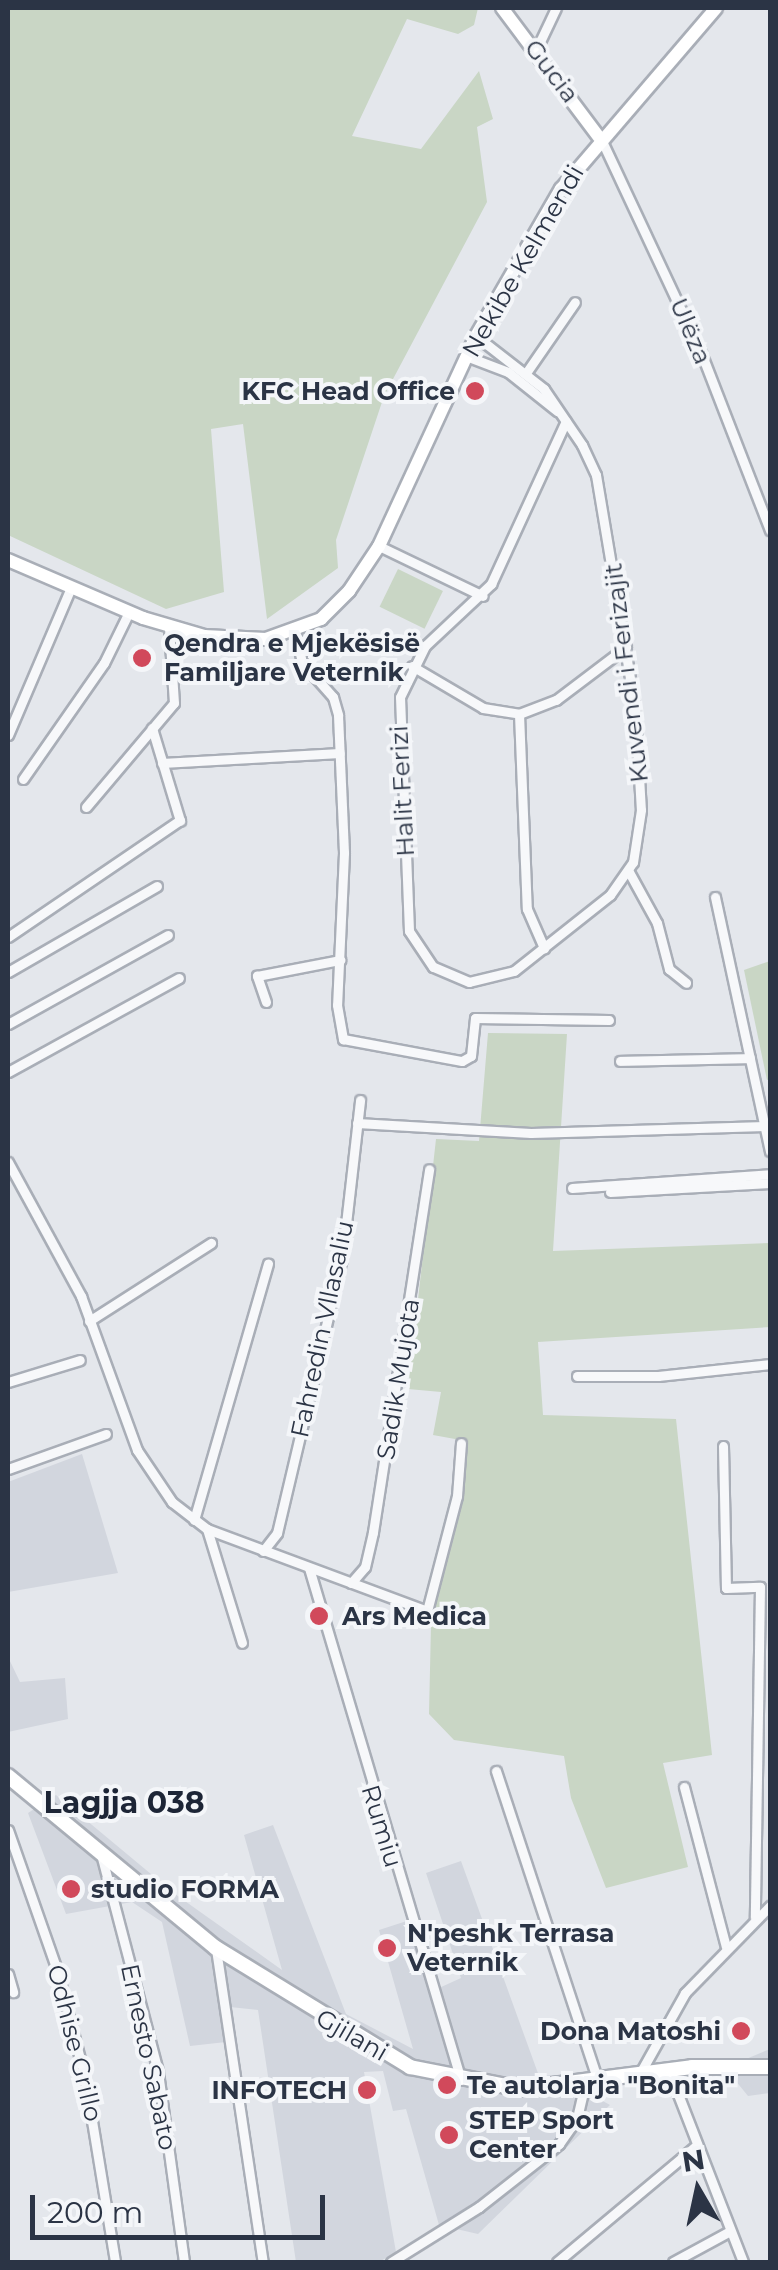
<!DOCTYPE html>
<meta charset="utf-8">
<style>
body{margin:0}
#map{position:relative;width:778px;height:2270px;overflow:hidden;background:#e4e7ec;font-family:Montserrat,sans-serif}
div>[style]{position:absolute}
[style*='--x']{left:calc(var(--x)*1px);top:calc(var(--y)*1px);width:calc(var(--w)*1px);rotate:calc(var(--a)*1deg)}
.built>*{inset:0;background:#d2d6de}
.green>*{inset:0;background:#c9d6c5;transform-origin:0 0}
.roads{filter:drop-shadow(2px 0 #a9aeb7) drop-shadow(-2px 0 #a9aeb7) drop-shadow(0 2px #a9aeb7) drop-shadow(0 -2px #a9aeb7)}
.street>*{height:9px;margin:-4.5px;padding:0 4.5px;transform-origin:4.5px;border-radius:4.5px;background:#f7f8fa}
.secondary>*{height:12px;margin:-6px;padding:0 6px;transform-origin:6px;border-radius:6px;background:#fff}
.primary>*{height:14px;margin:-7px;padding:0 7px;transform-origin:7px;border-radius:7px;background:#fff}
.dots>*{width:28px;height:28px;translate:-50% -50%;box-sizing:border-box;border:5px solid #f4f6f9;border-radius:50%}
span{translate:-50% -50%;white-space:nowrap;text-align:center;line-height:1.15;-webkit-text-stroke:8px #f4f6f9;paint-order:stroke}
.street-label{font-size:25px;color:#2b3445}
.poi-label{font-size:25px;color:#2b3445;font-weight:700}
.right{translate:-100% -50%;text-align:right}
.left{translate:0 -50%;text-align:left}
.quarter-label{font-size:30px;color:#1d2536;font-weight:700}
.frame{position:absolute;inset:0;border:10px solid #2b3445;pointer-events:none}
.north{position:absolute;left:648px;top:2140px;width:100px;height:100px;-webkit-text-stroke:8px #f4f6f9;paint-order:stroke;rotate:351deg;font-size:28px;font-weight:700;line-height:40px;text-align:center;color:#2b3445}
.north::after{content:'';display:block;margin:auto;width:35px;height:45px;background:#2b3445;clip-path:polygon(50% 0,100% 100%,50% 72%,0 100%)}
.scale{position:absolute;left:30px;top:2195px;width:295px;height:45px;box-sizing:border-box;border:5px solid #2b3445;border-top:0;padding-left:12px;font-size:30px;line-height:35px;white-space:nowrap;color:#2b3445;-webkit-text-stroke:8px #f4f6f9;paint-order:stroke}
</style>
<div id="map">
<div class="built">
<div style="clip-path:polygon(82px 1454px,118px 1573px,8px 1592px,8px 1482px)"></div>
<div style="clip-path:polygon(8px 1657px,20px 1682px,65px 1678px,68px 1719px,8px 1732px)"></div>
<div style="clip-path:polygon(56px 1795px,175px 1894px,282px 1970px,244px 1835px,273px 1825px,346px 2014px,413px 2049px,379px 1930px,416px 1918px,439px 1988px,461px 1978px,426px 1873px,461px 1861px,539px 2076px,556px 2075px,610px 2105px,478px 2234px,439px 2225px,406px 2109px,393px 2111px,383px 2071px,364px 2072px,396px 2252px,379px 2262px,296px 2262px,258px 2010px,230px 2007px,235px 2041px,190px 2046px,162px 1922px,132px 1902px,66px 1914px,28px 1813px)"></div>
<div style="clip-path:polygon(770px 2049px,770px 2093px,748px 2096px,735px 2080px,739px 2062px)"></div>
</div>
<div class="green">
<div style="clip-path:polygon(8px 8px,478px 8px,474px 25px,458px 34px,407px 19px,352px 136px,421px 149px,479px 71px,493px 119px,477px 127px,487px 202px,384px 396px,336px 540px,338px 568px,267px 619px,243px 424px,211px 429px,224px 592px,166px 609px,8px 535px)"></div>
<div style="left:398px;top:569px;width:50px;height:42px;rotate:26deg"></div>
<div style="clip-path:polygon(770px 961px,770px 1079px,767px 1080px,744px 970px)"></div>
<div style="clip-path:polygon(488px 1033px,567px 1034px,553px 1251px,770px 1243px,770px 1327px,538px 1342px,543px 1415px,676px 1419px,712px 1755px,663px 1763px,688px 1867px,606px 1888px,571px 1798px,564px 1756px,454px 1740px,429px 1714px,431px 1625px,466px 1441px,433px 1435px,441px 1392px,408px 1389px,436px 1139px,479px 1141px)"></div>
</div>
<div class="roads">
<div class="street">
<div style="--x:537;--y:48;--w:44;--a:-64.6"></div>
<div style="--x:601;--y:139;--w:238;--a:64.9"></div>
<div style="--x:702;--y:355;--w:188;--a:68.8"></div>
<div style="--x:476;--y:336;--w:86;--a:37.9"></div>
<div style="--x:544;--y:389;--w:68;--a:55.8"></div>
<div style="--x:582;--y:445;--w:33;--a:65"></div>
<div style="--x:596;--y:475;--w:235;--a:80.5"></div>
<div style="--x:635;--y:707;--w:103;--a:86.7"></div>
<div style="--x:641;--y:810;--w:53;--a:98.7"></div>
<div style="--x:633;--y:862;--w:40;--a:124.9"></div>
<div style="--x:610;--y:895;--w:122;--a:141.6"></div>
<div style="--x:514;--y:971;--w:46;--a:166.3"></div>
<div style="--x:469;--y:982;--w:39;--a:-157"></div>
<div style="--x:433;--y:967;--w:43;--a:-123.7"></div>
<div style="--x:409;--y:931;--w:234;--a:-92.2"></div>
<div style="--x:400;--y:697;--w:57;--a:-63.9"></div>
<div style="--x:425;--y:646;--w:91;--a:-43.2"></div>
<div style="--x:491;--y:584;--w:179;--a:-65.3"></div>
<div style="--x:466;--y:356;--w:45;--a:20.9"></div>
<div style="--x:508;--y:372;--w:63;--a:38.5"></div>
<div style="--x:526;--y:373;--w:86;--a:-55.4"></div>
<div style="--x:379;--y:546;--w:115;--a:25.7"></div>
<div style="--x:295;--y:632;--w:31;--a:77"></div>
<div style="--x:302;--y:662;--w:47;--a:48.5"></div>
<div style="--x:333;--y:697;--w:19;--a:74"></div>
<div style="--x:338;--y:715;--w:138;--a:87.5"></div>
<div style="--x:344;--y:853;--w:152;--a:92.6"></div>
<div style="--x:337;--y:1005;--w:35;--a:80"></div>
<div style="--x:343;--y:1039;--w:121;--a:10.5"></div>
<div style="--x:462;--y:1061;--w:10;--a:-29"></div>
<div style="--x:471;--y:1056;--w:38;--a:-84"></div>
<div style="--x:475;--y:1018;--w:134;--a:0.9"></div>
<div style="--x:412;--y:666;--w:82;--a:30.6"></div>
<div style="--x:483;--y:708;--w:36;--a:9"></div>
<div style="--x:519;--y:714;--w:40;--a:-21"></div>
<div style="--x:556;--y:700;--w:88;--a:-37.1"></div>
<div style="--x:519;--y:714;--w:195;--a:87.7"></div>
<div style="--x:527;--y:909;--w:43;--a:66.4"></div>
<div style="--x:152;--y:728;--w:97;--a:73.2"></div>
<div style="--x:8;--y:735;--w:161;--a:-66.9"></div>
<div style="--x:162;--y:763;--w:178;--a:-3.2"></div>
<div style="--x:23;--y:779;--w:141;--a:-55.1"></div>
<div style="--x:104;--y:663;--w:57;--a:-63.9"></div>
<div style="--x:86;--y:807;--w:136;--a:-49.8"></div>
<div style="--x:174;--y:703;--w:76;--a:-93.8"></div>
<div style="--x:629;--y:872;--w:58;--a:61.2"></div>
<div style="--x:657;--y:923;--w:48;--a:75.4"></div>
<div style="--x:669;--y:969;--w:22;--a:39"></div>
<div style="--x:715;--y:897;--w:260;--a:77.8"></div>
<div style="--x:8;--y:937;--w:208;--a:-34.2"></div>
<div style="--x:8;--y:972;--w:172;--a:-30"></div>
<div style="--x:266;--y:1002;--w:28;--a:-109"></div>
<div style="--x:257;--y:976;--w:85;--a:-10.9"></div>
<div style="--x:8;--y:1024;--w:183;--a:-29.1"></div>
<div style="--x:620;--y:1061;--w:130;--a:-1.3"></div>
<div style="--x:8;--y:1072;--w:195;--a:-28.8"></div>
<div style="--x:357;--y:1123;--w:174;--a:3.3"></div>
<div style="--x:531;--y:1133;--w:234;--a:-1.7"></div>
<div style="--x:8;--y:1162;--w:153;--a:61.4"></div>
<div style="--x:81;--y:1296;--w:164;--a:70"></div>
<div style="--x:137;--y:1450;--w:63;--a:56.1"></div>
<div style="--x:172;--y:1502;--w:44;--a:37.6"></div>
<div style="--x:207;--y:1529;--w:235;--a:20.4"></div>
<div style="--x:427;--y:1611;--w:119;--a:-75.4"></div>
<div style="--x:457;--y:1496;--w:53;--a:-85.7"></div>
<div style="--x:572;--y:1188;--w:198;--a:-4"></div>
<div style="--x:610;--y:1192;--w:160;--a:-3.2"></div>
<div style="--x:89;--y:1321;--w:145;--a:-32.6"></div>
<div style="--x:577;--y:1376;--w:81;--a:0"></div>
<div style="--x:658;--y:1376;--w:113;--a:-6.1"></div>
<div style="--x:8;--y:1382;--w:75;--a:-17"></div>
<div style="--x:723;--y:1446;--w:142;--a:88.8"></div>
<div style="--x:726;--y:1588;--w:34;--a:-2"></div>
<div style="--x:760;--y:1587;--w:330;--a:90.9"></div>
<div style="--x:8;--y:1469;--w:104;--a:-19.7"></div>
<div style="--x:194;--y:1520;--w:267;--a:-73.9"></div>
<div style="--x:207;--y:1529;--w:119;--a:72.9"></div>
<div style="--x:263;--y:1551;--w:23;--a:-52"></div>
<div style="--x:277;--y:1533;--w:282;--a:-76.7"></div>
<div style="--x:342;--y:1259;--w:160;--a:-83.5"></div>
<div style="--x:309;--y:1568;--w:534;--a:73.47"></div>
<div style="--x:351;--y:1583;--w:21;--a:-49"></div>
<div style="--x:365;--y:1567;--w:36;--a:-77"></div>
<div style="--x:373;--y:1532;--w:367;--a:-81.2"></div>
<div style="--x:496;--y:1771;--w:327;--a:71.8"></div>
<div style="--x:684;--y:1787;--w:165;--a:75.3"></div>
<div style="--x:8;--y:1830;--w:148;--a:70.7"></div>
<div style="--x:57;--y:1970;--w:112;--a:75.5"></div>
<div style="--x:85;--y:2078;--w:186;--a:80.7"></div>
<div style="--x:101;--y:1854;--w:225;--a:75.3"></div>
<div style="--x:158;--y:2072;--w:192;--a:82.2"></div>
<div style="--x:216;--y:1949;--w:317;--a:81.5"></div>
<div style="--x:8;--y:1974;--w:19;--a:74"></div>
<div style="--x:669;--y:2071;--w:205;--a:68.8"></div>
<div style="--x:639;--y:2075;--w:94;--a:-60.7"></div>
<div style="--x:685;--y:1993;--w:122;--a:-45.7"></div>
<div style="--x:391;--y:2262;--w:104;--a:-32"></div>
<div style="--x:479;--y:2207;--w:102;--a:-38.2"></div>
<div style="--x:559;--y:2144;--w:32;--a:-55"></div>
<div style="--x:577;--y:2118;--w:35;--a:-77"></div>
<div style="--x:557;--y:2262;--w:182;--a:-39.9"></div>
<div style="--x:673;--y:2262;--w:65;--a:-28.5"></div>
</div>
<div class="secondary">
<div style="--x:502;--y:8;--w:161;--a:53.1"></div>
<div style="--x:8;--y:560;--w:147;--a:23.2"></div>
<div style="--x:143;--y:618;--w:64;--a:16.4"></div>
<div style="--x:204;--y:636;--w:62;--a:2.8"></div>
<div style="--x:266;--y:639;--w:59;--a:-20"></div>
<div style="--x:321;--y:619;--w:40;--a:-45"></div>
<div style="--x:349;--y:591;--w:54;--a:-56.3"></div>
<div style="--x:379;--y:546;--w:231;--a:-65.2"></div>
<div style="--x:476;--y:336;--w:170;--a:-60"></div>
<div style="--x:561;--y:189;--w:238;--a:-49.4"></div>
</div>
<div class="primary">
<div style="--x:8;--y:1776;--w:270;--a:39.6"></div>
<div style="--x:216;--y:1948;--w:228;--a:31.5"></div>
<div style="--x:410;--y:2067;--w:113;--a:11.2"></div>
<div style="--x:521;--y:2089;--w:172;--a:-7.3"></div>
<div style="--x:692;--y:2067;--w:78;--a:0"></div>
</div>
</div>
<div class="dots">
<div style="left:475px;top:391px;background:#d1495b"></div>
<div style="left:142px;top:658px;background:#d1495b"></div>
<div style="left:319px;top:1616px;background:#d1495b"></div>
<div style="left:71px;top:1889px;background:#d1495b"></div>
<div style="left:387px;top:1948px;background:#d1495b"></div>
<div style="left:741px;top:2031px;background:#d1495b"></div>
<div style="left:447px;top:2085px;background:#d1495b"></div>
<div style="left:367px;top:2090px;background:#d1495b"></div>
<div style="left:449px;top:2135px;background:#d1495b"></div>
</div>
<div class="street-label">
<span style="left:552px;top:71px;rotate:53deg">Gucia</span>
<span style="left:523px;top:261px;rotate:-60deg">Nekibe Kelmendi</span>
<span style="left:691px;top:331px;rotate:67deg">Ulëza</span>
<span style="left:626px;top:673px;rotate:-97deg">Kuvendi i Ferizajit</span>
<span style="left:402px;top:791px;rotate:-93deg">Halit Ferizi</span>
<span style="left:322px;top:1329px;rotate:-78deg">Fahredin Vllasaliu</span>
<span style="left:398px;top:1379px;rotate:-81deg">Sadik Mujota</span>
<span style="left:382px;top:1826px;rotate:73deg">Rumiu</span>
<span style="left:352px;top:2035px;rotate:30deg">Gjilani</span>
<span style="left:75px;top:2043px;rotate:76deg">Odhise Grillo</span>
<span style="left:149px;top:2057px;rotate:78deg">Ernesto Sabato</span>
</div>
<div class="poi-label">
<span class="right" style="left:455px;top:391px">KFC Head Office</span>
<span class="left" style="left:164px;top:658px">Qendra e Mjekësisë<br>Familjare Veternik</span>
<span class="left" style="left:342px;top:1616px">Ars Medica</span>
<span class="left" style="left:91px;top:1889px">studio FORMA</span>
<span class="left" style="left:407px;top:1948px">N'peshk Terrasa<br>Veternik</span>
<span class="right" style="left:721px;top:2031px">Dona Matoshi</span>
<span class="left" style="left:467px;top:2085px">Te autolarja "Bonita"</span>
<span class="right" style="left:347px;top:2090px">INFOTECH</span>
<span class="left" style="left:469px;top:2135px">STEP Sport<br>Center</span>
</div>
<div class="quarter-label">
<span style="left:124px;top:1803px">Lagjja 038</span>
</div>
<div class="frame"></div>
<div class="north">N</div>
<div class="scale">200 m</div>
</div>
